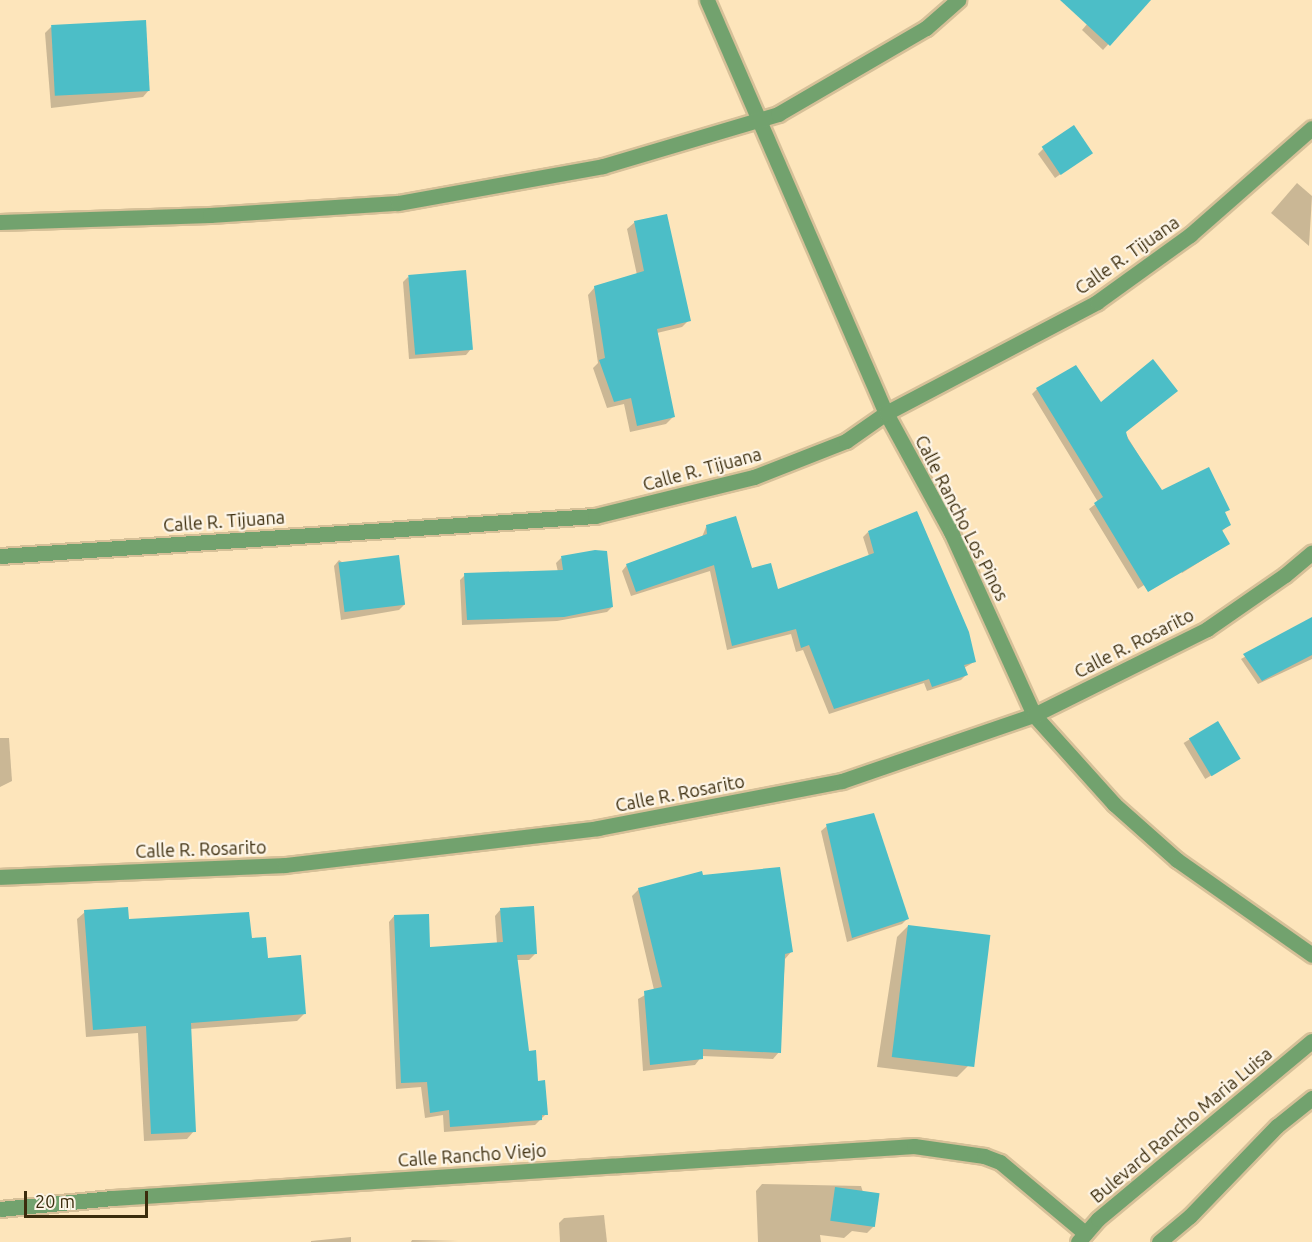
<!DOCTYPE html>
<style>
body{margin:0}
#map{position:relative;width:1312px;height:1242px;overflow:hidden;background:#fde5bb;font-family:Ubuntu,sans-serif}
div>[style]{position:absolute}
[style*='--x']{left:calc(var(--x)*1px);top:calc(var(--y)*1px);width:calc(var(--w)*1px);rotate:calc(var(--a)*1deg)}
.shadow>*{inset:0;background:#0003;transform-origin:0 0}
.building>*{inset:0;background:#4cbec7;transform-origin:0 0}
.roads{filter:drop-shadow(2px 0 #d6c098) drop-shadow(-2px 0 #d6c098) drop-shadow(0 2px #d6c098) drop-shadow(0 -2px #d6c098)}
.minor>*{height:15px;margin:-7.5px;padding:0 7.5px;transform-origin:7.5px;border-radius:7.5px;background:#72a26e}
span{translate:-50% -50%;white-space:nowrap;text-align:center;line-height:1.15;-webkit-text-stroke:4.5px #fdf5e7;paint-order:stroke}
.street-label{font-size:18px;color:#3b2c0c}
.scale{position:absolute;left:24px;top:1191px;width:124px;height:27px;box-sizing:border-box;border:3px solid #3b2c0c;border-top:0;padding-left:8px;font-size:18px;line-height:21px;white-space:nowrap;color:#3b2c0c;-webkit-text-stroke:4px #fdf5e7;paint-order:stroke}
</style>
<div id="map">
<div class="shadow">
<div style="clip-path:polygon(1108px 0,1121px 0,1136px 14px,1103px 50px,1082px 30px)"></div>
<div style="clip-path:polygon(51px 27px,149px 90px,143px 97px,51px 108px,45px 33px)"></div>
<div style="clip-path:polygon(1043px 149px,1088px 155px,1055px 178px,1038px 154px)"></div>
<div style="clip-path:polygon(1297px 183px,1312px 196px,1309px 246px,1271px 213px)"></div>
<div style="clip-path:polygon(635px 222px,689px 320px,682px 327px,657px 333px,674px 416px,666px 424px,630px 432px,624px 404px,607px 408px,593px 368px,598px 363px,588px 295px,595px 287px,637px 275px,627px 229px)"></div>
<div style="clip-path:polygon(408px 277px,471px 349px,466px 355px,409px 359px,403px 282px)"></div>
<div style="clip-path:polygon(1037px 389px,1100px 404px,1125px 433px,1161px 492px,1224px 513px,1230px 524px,1221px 532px,1228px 544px,1182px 573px,1176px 564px,1138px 589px,1089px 509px,1098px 502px,1032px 394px)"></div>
<div style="clip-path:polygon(706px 527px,777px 591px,869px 556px,863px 537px,868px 532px,974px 662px,964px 668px,966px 675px,961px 680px,927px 691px,924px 683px,829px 714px,803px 650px,796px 652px,791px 634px,727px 650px,710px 571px,631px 596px,622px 571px,627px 565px,702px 537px)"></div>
<div style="clip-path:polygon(561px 558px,612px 607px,607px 612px,557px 621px,462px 625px,460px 580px,465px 575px,558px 572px,556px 563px)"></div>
<div style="clip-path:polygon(339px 560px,404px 605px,399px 610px,341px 620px,334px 566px)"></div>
<div style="clip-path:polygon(1312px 619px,1312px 659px,1258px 684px,1241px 659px)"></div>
<div style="left:1217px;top:723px;width:42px;height:39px;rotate:59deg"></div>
<div style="clip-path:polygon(0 738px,9px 738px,12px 781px,0 787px)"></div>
<div style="clip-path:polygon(827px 826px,907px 919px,902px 924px,847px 942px,821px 831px)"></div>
<div style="clip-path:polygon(639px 889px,791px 952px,785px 959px,779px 1052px,773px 1059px,702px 1056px,695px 1065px,643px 1071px,638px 999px,654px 990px,632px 896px)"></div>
<div style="clip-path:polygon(500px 910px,535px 954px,529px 960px,516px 960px,528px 1052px,546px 1114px,535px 1125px,444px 1132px,443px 1115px,425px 1118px,421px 1087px,396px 1089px,389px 922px,394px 916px,428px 949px,497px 944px,495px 916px)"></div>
<div style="clip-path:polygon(85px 912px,251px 940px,305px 1013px,297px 1021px,190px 1029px,194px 1131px,187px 1139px,144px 1141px,138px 1033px,86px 1037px,77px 919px)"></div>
<div style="clip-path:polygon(908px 926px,968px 1066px,957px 1077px,877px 1067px,897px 937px)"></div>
<div style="clip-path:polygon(762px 1184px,861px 1186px,874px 1226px,867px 1233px,852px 1231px,844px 1238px,820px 1235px,821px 1242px,758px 1242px,756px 1191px)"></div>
<div style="clip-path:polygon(604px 1215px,607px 1242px,560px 1242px,559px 1223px,564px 1218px)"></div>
<div style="clip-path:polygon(351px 1237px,351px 1242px,311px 1242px,311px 1241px)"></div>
<div style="clip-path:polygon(412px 1240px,459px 1241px,411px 1242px)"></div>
</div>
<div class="building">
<div style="clip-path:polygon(1060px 0,1151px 0,1110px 46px)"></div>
<div style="left:146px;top:20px;width:71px;height:95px;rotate:87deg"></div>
<div style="left:1074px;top:125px;width:34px;height:39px;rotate:56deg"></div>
<div style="clip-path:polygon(667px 214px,691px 321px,657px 329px,675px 417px,637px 426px,631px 398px,614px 402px,599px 360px,605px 358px,594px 286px,644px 271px,634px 221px)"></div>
<div style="left:466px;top:270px;width:80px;height:58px;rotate:85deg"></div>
<div style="clip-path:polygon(1153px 359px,1178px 391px,1126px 432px,1128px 439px,1162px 490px,1209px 467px,1230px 510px,1225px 512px,1231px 525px,1222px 530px,1230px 544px,1148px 592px,1094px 503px,1103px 497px,1036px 388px,1076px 365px,1101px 402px)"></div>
<div style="clip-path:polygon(917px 511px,969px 632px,976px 662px,964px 665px,968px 675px,932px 687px,929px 679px,834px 709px,809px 645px,801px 648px,796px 629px,732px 646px,714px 565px,636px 592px,626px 564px,707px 534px,706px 525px,736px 516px,752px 568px,771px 563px,778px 589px,874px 553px,868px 531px)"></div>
<div style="clip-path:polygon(595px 550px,607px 551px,613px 607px,564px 617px,467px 620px,464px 573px,563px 570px,561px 556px)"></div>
<div style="left:399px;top:555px;width:50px;height:61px;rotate:83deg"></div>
<div style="clip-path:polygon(1312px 617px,1312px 655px,1262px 681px,1243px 654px)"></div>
<div style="left:1218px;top:721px;width:44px;height:34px;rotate:59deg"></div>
<div style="clip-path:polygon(874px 813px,909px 919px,852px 938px,826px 824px)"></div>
<div style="clip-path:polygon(780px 867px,793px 952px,785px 954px,781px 1053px,703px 1049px,703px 1059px,650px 1065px,644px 991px,662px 987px,638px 888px,702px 871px,703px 875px)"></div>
<div style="clip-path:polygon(534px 906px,537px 954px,517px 955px,529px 1051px,536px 1050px,538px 1081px,545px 1080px,548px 1115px,542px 1115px,542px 1120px,450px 1127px,449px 1110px,430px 1113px,427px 1082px,401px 1083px,394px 915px,429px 914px,430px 947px,503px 942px,500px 908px)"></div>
<div style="clip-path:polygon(128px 907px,129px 919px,249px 912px,252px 938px,266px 937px,268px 958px,301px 955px,306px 1014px,191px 1023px,196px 1132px,151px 1134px,146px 1026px,93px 1030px,84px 910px)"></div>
<div style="left:908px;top:925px;width:83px;height:133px;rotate:7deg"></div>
<div style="left:835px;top:1187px;width:45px;height:34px;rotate:8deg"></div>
</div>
<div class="roads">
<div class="minor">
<div style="--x:707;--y:0;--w:450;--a:66.6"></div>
<div style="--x:886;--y:413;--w:136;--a:61.4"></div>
<div style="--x:951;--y:532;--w:201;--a:65.6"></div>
<div style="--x:1034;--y:715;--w:120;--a:48"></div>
<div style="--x:1114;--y:804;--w:84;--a:41.6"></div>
<div style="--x:1177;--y:860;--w:165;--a:35.1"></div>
<div style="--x:0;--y:222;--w:210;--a:-1.9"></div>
<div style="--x:210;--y:215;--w:188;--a:-3.7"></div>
<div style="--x:398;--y:203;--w:208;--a:-10.2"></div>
<div style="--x:603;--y:166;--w:183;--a:-16.5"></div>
<div style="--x:778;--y:114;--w:171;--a:-30.2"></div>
<div style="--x:926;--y:28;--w:43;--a:-41.2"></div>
<div style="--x:0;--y:556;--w:596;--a:-3.85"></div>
<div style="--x:595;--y:516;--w:164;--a:-13.8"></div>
<div style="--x:754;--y:477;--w:99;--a:-21.4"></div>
<div style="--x:846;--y:441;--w:49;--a:-35"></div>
<div style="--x:886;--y:413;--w:238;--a:-27.7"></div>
<div style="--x:1097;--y:302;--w:115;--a:-35.8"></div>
<div style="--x:1190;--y:235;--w:162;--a:-41.3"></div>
<div style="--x:0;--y:877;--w:285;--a:-2.4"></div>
<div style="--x:285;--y:865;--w:315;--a:-6.7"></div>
<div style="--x:598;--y:828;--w:248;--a:-10.9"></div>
<div style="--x:842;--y:781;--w:203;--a:-19"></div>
<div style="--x:1034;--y:715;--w:193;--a:-26.4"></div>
<div style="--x:1207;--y:629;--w:95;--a:-34.7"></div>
<div style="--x:1285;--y:575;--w:35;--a:-40"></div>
<div style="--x:0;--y:1209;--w:114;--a:-5.6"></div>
<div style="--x:113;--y:1198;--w:803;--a:-3.71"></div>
<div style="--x:914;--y:1146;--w:71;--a:8.1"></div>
<div style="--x:984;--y:1156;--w:17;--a:21"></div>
<div style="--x:1000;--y:1162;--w:111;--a:39.9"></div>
<div style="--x:1078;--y:1242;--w:30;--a:-49"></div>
<div style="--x:1098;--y:1219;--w:278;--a:-39.8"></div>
<div style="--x:1159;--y:1242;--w:40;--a:-40"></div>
<div style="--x:1190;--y:1216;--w:125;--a:-46"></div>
<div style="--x:1277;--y:1126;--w:45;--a:-38.7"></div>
</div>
</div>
<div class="street-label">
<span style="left:1127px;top:255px;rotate:-35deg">Calle R. Tijuana</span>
<span style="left:702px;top:469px;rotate:-15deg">Calle R. Tijuana</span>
<span style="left:962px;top:518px;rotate:63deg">Calle Rancho Los Pinos</span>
<span style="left:224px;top:521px;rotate:-4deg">Calle R. Tijuana</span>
<span style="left:1134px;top:643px;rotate:-27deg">Calle R. Rosarito</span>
<span style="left:680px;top:793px;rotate:-11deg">Calle R. Rosarito</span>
<span style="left:201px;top:849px;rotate:-2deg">Calle R. Rosarito</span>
<span style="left:1181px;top:1125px;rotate:-40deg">Bulevard Rancho Maria Luisa</span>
<span style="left:472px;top:1155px;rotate:-4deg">Calle Rancho Viejo</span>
</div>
<div class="scale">20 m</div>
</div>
